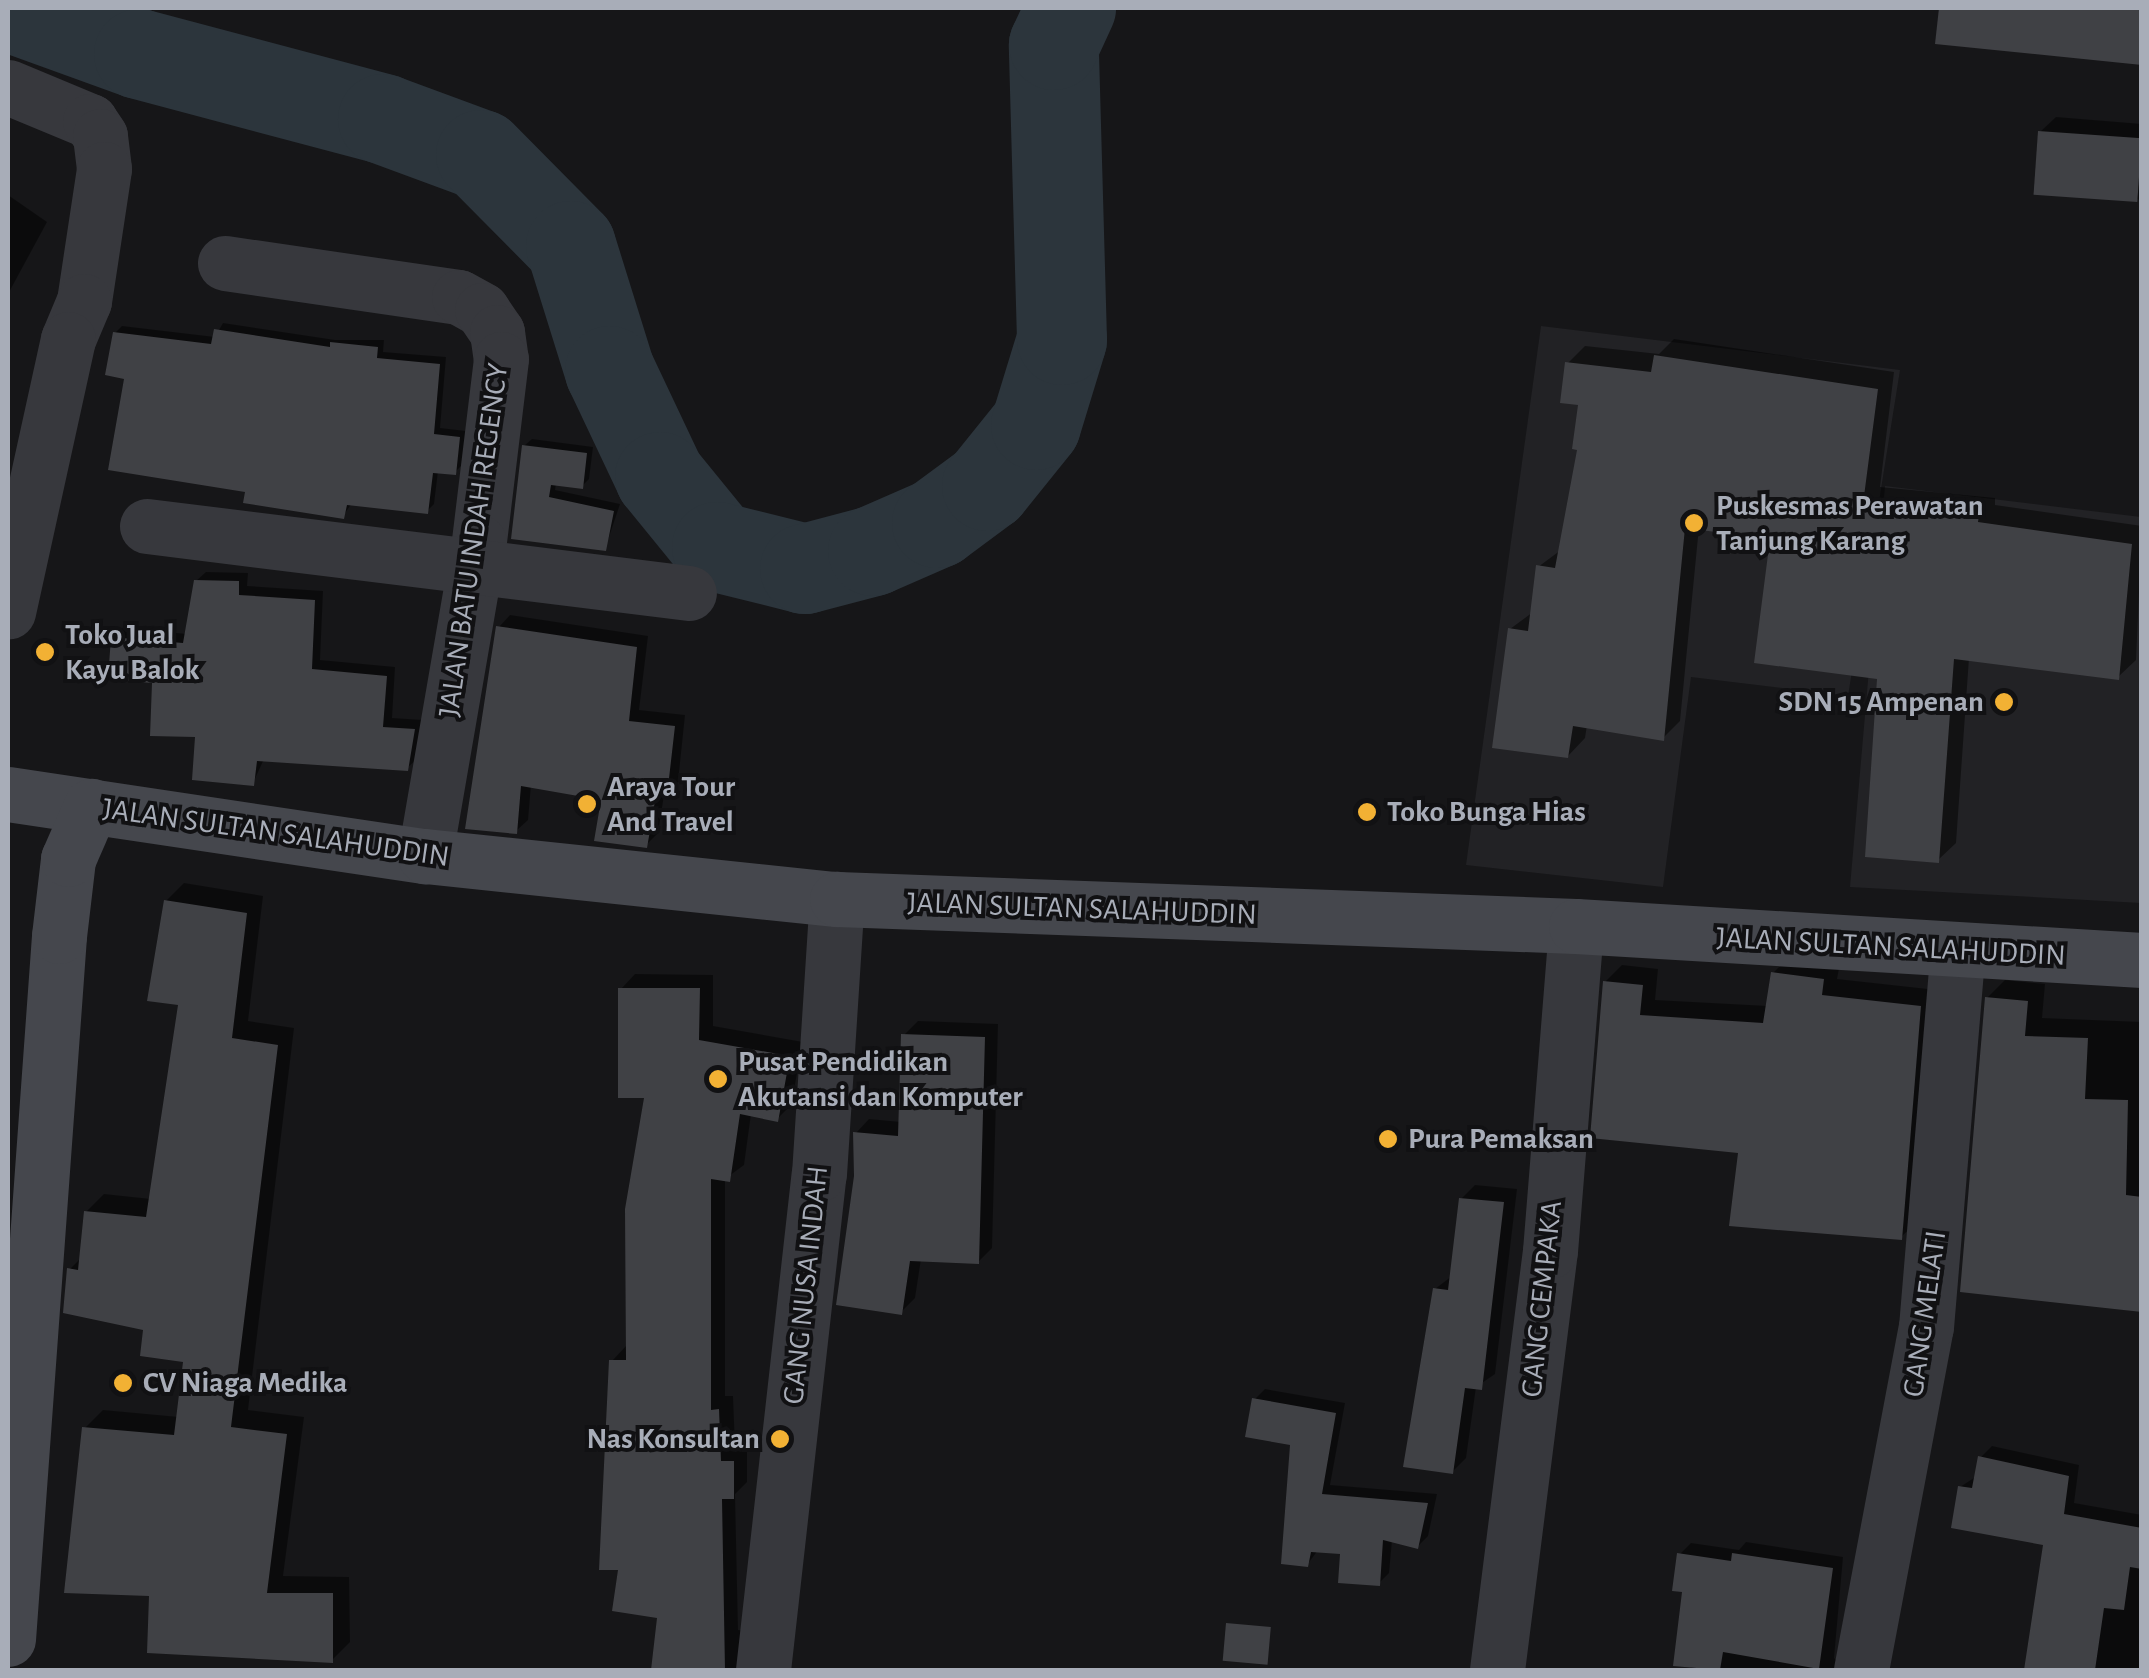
<!DOCTYPE html>
<style>
body{margin:0}
#map{position:relative;width:2149px;height:1678px;overflow:hidden;background:#161618;font-family:"Alegreya Sans",sans-serif}
div>[style]{position:absolute}
[style*='--x']{left:calc(var(--x)*1px);top:calc(var(--y)*1px);width:calc(var(--w)*1px);rotate:calc(var(--a)*1deg)}
.built>*{inset:0;background:#222225}
.shadow>*{inset:0;background:#0007}
.river>*{height:90px;margin:-45px;padding:0 45px;transform-origin:45px;border-radius:45px;background:#2c353c}
.building>*{inset:0;background:#404145;transform-origin:0 0}
.street>*{height:55px;margin:-27.5px;padding:0 27.5px;transform-origin:27.5px;border-radius:27.5px;background:#37383d}
.secondary>*{height:55px;margin:-27.5px;padding:0 27.5px;transform-origin:27.5px;border-radius:27.5px;background:#45474d}
.dots>*{width:28px;height:28px;translate:-50% -50%;box-sizing:border-box;border:5px solid #111113;border-radius:50%}
span{translate:-50% -50%;white-space:nowrap;text-align:center;line-height:1.15;-webkit-text-stroke:8px #111113;paint-order:stroke}
.poi-label{font-size:30px;color:#a8adb8;font-weight:700}
.left{translate:0 -50%;text-align:left}
.right{translate:-100% -50%;text-align:right}
.street-label{font-size:30px;color:#a8adb8}
.frame{position:absolute;inset:0;border:10px solid #a8adb8;pointer-events:none}
</style>
<div id="map">
<div class="built">
<div style="clip-path:polygon(1541px 326px,1900px 370px,1848px 696px,1691px 677px,1663px 887px,1466px 865px)"></div>
<div style="clip-path:polygon(1885px 486px,2141px 517px,2141px 903px,1850px 887px)"></div>
</div>
<div class="shadow">
<div style="clip-path:polygon(1942px 8px,2142px 8px,2142px 62px,1938px 42px)"></div>
<div style="clip-path:polygon(2056px 117px,2142px 124px,2142px 202px,2040px 132px)"></div>
<div style="clip-path:polygon(8px 195px,47px 222px,8px 294px)"></div>
<div style="clip-path:polygon(223px 323px,335px 340px,384px 340px,383px 352px,446px 357px,440px 428px,466px 431px,462px 465px,455px 472px,438px 471px,434px 504px,427px 511px,352px 503px,343px 516px,127px 377px,115px 333px,122px 326px,215px 337px)"></div>
<div style="clip-path:polygon(1674px 339px,1894px 372px,1880px 487px,1995px 498px,1995px 505px,2142px 526px,2136px 660px,2118px 677px,1969px 658px,1956px 843px,1938px 860px,1880px 676px,1773px 537px,1699px 527px,1680px 721px,1663px 738px,1587px 725px,1585px 738px,1568px 756px,1510px 629px,1533px 612px,1538px 567px,1561px 550px,1580px 448px,1581px 403px,1568px 363px,1585px 346px,1659px 354px)"></div>
<div style="clip-path:polygon(532px 439px,593px 447px,589px 479px,582px 486px,556px 483px,555px 490px,620px 504px,605px 549px,514px 537px,524px 446px)"></div>
<div style="clip-path:polygon(206px 572px,248px 573px,247px 586px,323px 591px,320px 660px,395px 667px,392px 718px,423px 720px,417px 759px,407px 768px,264px 759px,253px 783px,198px 735px,114px 638px,123px 628px,187px 634px,196px 581px)"></div>
<div style="clip-path:polygon(510px 615px,648px 636px,639px 710px,685px 715px,678px 782px,664px 795px,658px 833px,646px 845px,604px 798px,531px 785px,528px 820px,516px 831px,499px 627px)"></div>
<div style="clip-path:polygon(184px 883px,263px 896px,248px 1021px,294px 1028px,248px 1410px,304px 1417px,283px 1576px,349px 1577px,350px 1642px,332px 1660px,152px 1594px,85px 1428px,103px 1410px,179px 1417px,186px 1360px,70px 1269px,82px 1257px,86px 1212px,104px 1194px,151px 1199px,181px 1003px,166px 901px)"></div>
<div style="clip-path:polygon(1790px 956px,1840px 963px,1837px 979px,1937px 990px,1918px 1221px,1901px 1237px,1741px 1151px,1605px 982px,1622px 965px,1658px 969px,1655px 1000px,1768px 1006px,1773px 973px)"></div>
<div style="clip-path:polygon(635px 974px,713px 975px,713px 1026px,803px 1042px,791px 1105px,777px 1119px,751px 1114px,744px 1165px,725px 1179px,725px 1396px,733px 1396px,735px 1447px,747px 1447px,747px 1482px,735px 1494px,738px 1630px,748px 1631px,746px 1670px,654px 1670px,660px 1616px,621px 1568px,612px 1361px,626px 1346px,647px 1096px,621px 989px)"></div>
<div style="clip-path:polygon(2005px 980px,2045px 984px,2042px 1018px,2142px 1022px,2141px 1289px,1987px 998px)"></div>
<div style="clip-path:polygon(918px 1021px,998px 1024px,992px 1248px,978px 1262px,921px 1259px,915px 1298px,901px 1312px,857px 1176px,856px 1133px,869px 1119px,901px 1122px,904px 1035px)"></div>
<div style="clip-path:polygon(1475px 1185px,1517px 1189px,1495px 1374px,1476px 1387px,1466px 1458px,1452px 1472px,1435px 1289px,1452px 1276px,1461px 1199px)"></div>
<div style="clip-path:polygon(1265px 1389px,1345px 1403px,1330px 1485px,1437px 1494px,1428px 1536px,1418px 1546px,1392px 1540px,1389px 1573px,1379px 1583px,1343px 1552px,1318px 1550px,1307px 1565px,1292px 1443px,1255px 1399px)"></div>
<div style="clip-path:polygon(1992px 1446px,2079px 1465px,2074px 1503px,2142px 1515px,2142px 1670px,2027px 1670px,2046px 1543px,1960px 1487px,1977px 1476px,1980px 1458px)"></div>
<div style="clip-path:polygon(1746px 1542px,1843px 1557px,1834px 1658px,1847px 1670px,1691px 1670px,1680px 1554px,1691px 1543px,1739px 1550px)"></div>
</div>
<div class="river">
<div style="--x:12;--y:8;--w:135;--a:19.9"></div>
<div style="--x:139;--y:54;--w:253;--a:14.9"></div>
<div style="--x:383;--y:119;--w:104;--a:20.2"></div>
<div style="--x:481;--y:155;--w:128;--a:45.3"></div>
<div style="--x:571;--y:246;--w:131;--a:72.7"></div>
<div style="--x:610;--y:371;--w:117;--a:64.7"></div>
<div style="--x:660;--y:477;--w:90;--a:50.8"></div>
<div style="--x:717;--y:547;--w:91;--a:14"></div>
<div style="--x:805;--y:569;--w:70;--a:-14.8"></div>
<div style="--x:873;--y:551;--w:70;--a:-23.6"></div>
<div style="--x:937;--y:523;--w:62;--a:-36.5"></div>
<div style="--x:987;--y:486;--w:78;--a:-51.2"></div>
<div style="--x:1036;--y:425;--w:89;--a:-73"></div>
<div style="--x:1062;--y:340;--w:295;--a:-91.6"></div>
<div style="--x:1054;--y:45;--w:41;--a:-65.3"></div>
</div>
<div class="building">
<div style="clip-path:polygon(1939px 8px,2142px 8px,2142px 65px,1935px 44px)"></div>
<div style="left:2038px;top:131px;width:104px;height:64px;rotate:4deg"></div>
<div style="clip-path:polygon(214px 329px,330px 347px,330px 342px,378px 347px,377px 358px,440px 364px,434px 434px,460px 437px,456px 475px,433px 473px,428px 514px,347px 505px,344px 519px,243px 503px,245px 492px,108px 470px,124px 379px,105px 375px,113px 332px,211px 344px)"></div>
<div style="clip-path:polygon(1654px 355px,1878px 389px,1863px 504px,1979px 515px,1978px 522px,2132px 544px,2119px 680px,1954px 659px,1939px 863px,1865px 857px,1877px 679px,1754px 663px,1770px 539px,1685px 528px,1664px 741px,1573px 726px,1568px 758px,1492px 748px,1508px 628px,1528px 631px,1536px 565px,1555px 568px,1577px 450px,1572px 449px,1578px 405px,1560px 403px,1565px 362px,1651px 372px)"></div>
<div style="clip-path:polygon(522px 445px,587px 453px,583px 489px,551px 485px,549px 497px,614px 511px,606px 551px,511px 539px)"></div>
<div style="clip-path:polygon(194px 580px,239px 581px,239px 595px,315px 600px,312px 669px,387px 676px,383px 727px,415px 729px,408px 771px,257px 761px,254px 786px,192px 780px,195px 737px,150px 736px,152px 683px,108px 679px,111px 637px,183px 643px)"></div>
<div style="clip-path:polygon(496px 626px,637px 647px,629px 721px,675px 726px,667px 796px,656px 795px,647px 848px,594px 841px,601px 800px,521px 786px,517px 834px,465px 829px)"></div>
<div style="clip-path:polygon(164px 900px,247px 913px,232px 1038px,278px 1045px,231px 1427px,287px 1434px,267px 1593px,333px 1593px,333px 1663px,147px 1653px,149px 1596px,64px 1593px,82px 1427px,174px 1435px,183px 1362px,140px 1356px,143px 1330px,63px 1313px,67px 1268px,78px 1270px,84px 1211px,146px 1217px,178px 1005px,147px 1001px)"></div>
<div style="clip-path:polygon(1771px 972px,1824px 979px,1822px 995px,1921px 1006px,1902px 1240px,1729px 1226px,1738px 1153px,1590px 1138px,1603px 981px,1643px 985px,1640px 1015px,1763px 1023px)"></div>
<div style="clip-path:polygon(618px 988px,700px 988px,699px 1040px,790px 1056px,778px 1122px,740px 1114px,730px 1182px,711px 1179px,711px 1410px,719px 1409px,721px 1461px,734px 1461px,734px 1499px,722px 1499px,725px 1670px,651px 1670px,657px 1618px,612px 1611px,618px 1570px,599px 1570px,609px 1360px,626px 1360px,625px 1209px,644px 1098px,618px 1098px)"></div>
<div style="clip-path:polygon(1985px 997px,2028px 1001px,2025px 1036px,2088px 1038px,2085px 1099px,2128px 1100px,2126px 1195px,2142px 1197px,2142px 1312px,1960px 1292px)"></div>
<div style="clip-path:polygon(901px 1034px,985px 1037px,979px 1264px,910px 1261px,902px 1315px,836px 1305px,854px 1176px,853px 1132px,898px 1136px)"></div>
<div style="clip-path:polygon(1459px 1198px,1504px 1202px,1482px 1390px,1465px 1388px,1453px 1474px,1403px 1467px,1433px 1288px,1448px 1290px)"></div>
<div style="clip-path:polygon(1252px 1398px,1336px 1413px,1322px 1494px,1428px 1503px,1418px 1549px,1383px 1540px,1380px 1586px,1338px 1583px,1340px 1554px,1311px 1552px,1308px 1567px,1281px 1564px,1290px 1445px,1245px 1437px)"></div>
<div style="clip-path:polygon(1978px 1456px,2069px 1476px,2064px 1514px,2142px 1528px,2142px 1569px,2130px 1567px,2124px 1610px,2104px 1608px,2095px 1670px,2024px 1670px,2043px 1545px,1951px 1528px,1958px 1486px,1972px 1488px)"></div>
<div style="clip-path:polygon(1677px 1553px,1731px 1561px,1732px 1553px,1833px 1568px,1819px 1669px,1723px 1652px,1720px 1670px,1673px 1666px,1682px 1592px,1672px 1591px)"></div>
<div style="left:1226px;top:1623px;width:45px;height:38px;rotate:5deg"></div>
</div>
<div class="street">
<div style="--x:8;--y:87;--w:89;--a:22.5"></div>
<div style="--x:90;--y:121;--w:18;--a:56"></div>
<div style="--x:100;--y:136;--w:33;--a:83"></div>
<div style="--x:104;--y:169;--w:134;--a:98.6"></div>
<div style="--x:84;--y:301;--w:41;--a:112.8"></div>
<div style="--x:68;--y:339;--w:279;--a:102.4"></div>
<div style="--x:225;--y:263;--w:236;--a:8.3"></div>
<div style="--x:459;--y:297;--w:26;--a:29"></div>
<div style="--x:482;--y:310;--w:27;--a:56"></div>
<div style="--x:497;--y:332;--w:27;--a:82"></div>
<div style="--x:501;--y:359;--w:184;--a:96.9"></div>
<div style="--x:479;--y:542;--w:319;--a:99.8"></div>
<div style="--x:147;--y:526;--w:546;--a:7.05"></div>
<div style="--x:763;--y:1670;--w:499;--a:-83.6"></div>
<div style="--x:819;--y:1174;--w:276;--a:-86.3"></div>
<div style="--x:1497;--y:1670;--w:422;--a:-82.8"></div>
<div style="--x:1550;--y:1251;--w:326;--a:-85.4"></div>
<div style="--x:1861;--y:1670;--w:349;--a:-79.3"></div>
<div style="--x:1926;--y:1327;--w:374;--a:-85.2"></div>
</div>
<div class="secondary">
<div style="--x:8;--y:794;--w:422;--a:8.5"></div>
<div style="--x:425;--y:856;--w:414;--a:6"></div>
<div style="--x:837;--y:899;--w:739;--a:2.09"></div>
<div style="--x:1576;--y:926;--w:567;--a:3.44"></div>
<div style="--x:8;--y:1639;--w:705;--a:-85.85"></div>
<div style="--x:59;--y:936;--w:78;--a:-83.3"></div>
<div style="--x:68;--y:859;--w:58;--a:-66.5"></div>
</div>
<div class="dots">
<div style="left:1694px;top:523px;background:#f2b134"></div>
<div style="left:45px;top:652px;background:#f2b134"></div>
<div style="left:2004px;top:702px;background:#f2b134"></div>
<div style="left:587px;top:804px;background:#f2b134"></div>
<div style="left:1367px;top:812px;background:#f2b134"></div>
<div style="left:718px;top:1079px;background:#f2b134"></div>
<div style="left:1388px;top:1139px;background:#f2b134"></div>
<div style="left:123px;top:1383px;background:#f2b134"></div>
<div style="left:780px;top:1439px;background:#f2b134"></div>
</div>
<div class="poi-label">
<span class="left" style="left:1716px;top:523px">Puskesmas Perawatan<br>Tanjung Karang</span>
<span class="left" style="left:65px;top:652px">Toko Jual<br>Kayu Balok</span>
<span class="right" style="left:1984px;top:702px">SDN 15 Ampenan</span>
<span class="left" style="left:607px;top:804px">Araya Tour<br>And Travel</span>
<span class="left" style="left:1387px;top:812px">Toko Bunga Hias</span>
<span class="left" style="left:738px;top:1079px">Pusat Pendidikan<br>Akutansi dan Komputer</span>
<span class="left" style="left:1408px;top:1139px">Pura Pemaksan</span>
<span class="left" style="left:143px;top:1383px">CV Niaga Medika</span>
<span class="right" style="left:760px;top:1439px">Nas Konsultan</span>
</div>
<div class="street-label">
<span style="left:474px;top:540px;rotate:-82deg">JALAN BATU INDAH REGENCY</span>
<span style="left:276px;top:833px;rotate:8deg">JALAN SULTAN SALAHUDDIN</span>
<span style="left:1082px;top:909px;rotate:2deg">JALAN SULTAN SALAHUDDIN</span>
<span style="left:1891px;top:947px;rotate:3deg">JALAN SULTAN SALAHUDDIN</span>
<span style="left:806px;top:1285px;rotate:-84deg">GANG NUSA INDAH</span>
<span style="left:1542px;top:1299px;rotate:-84deg">GANG CEMPAKA</span>
<span style="left:1925px;top:1314px;rotate:-82deg">GANG MELATI</span>
</div>
<div class="frame"></div>
</div>
